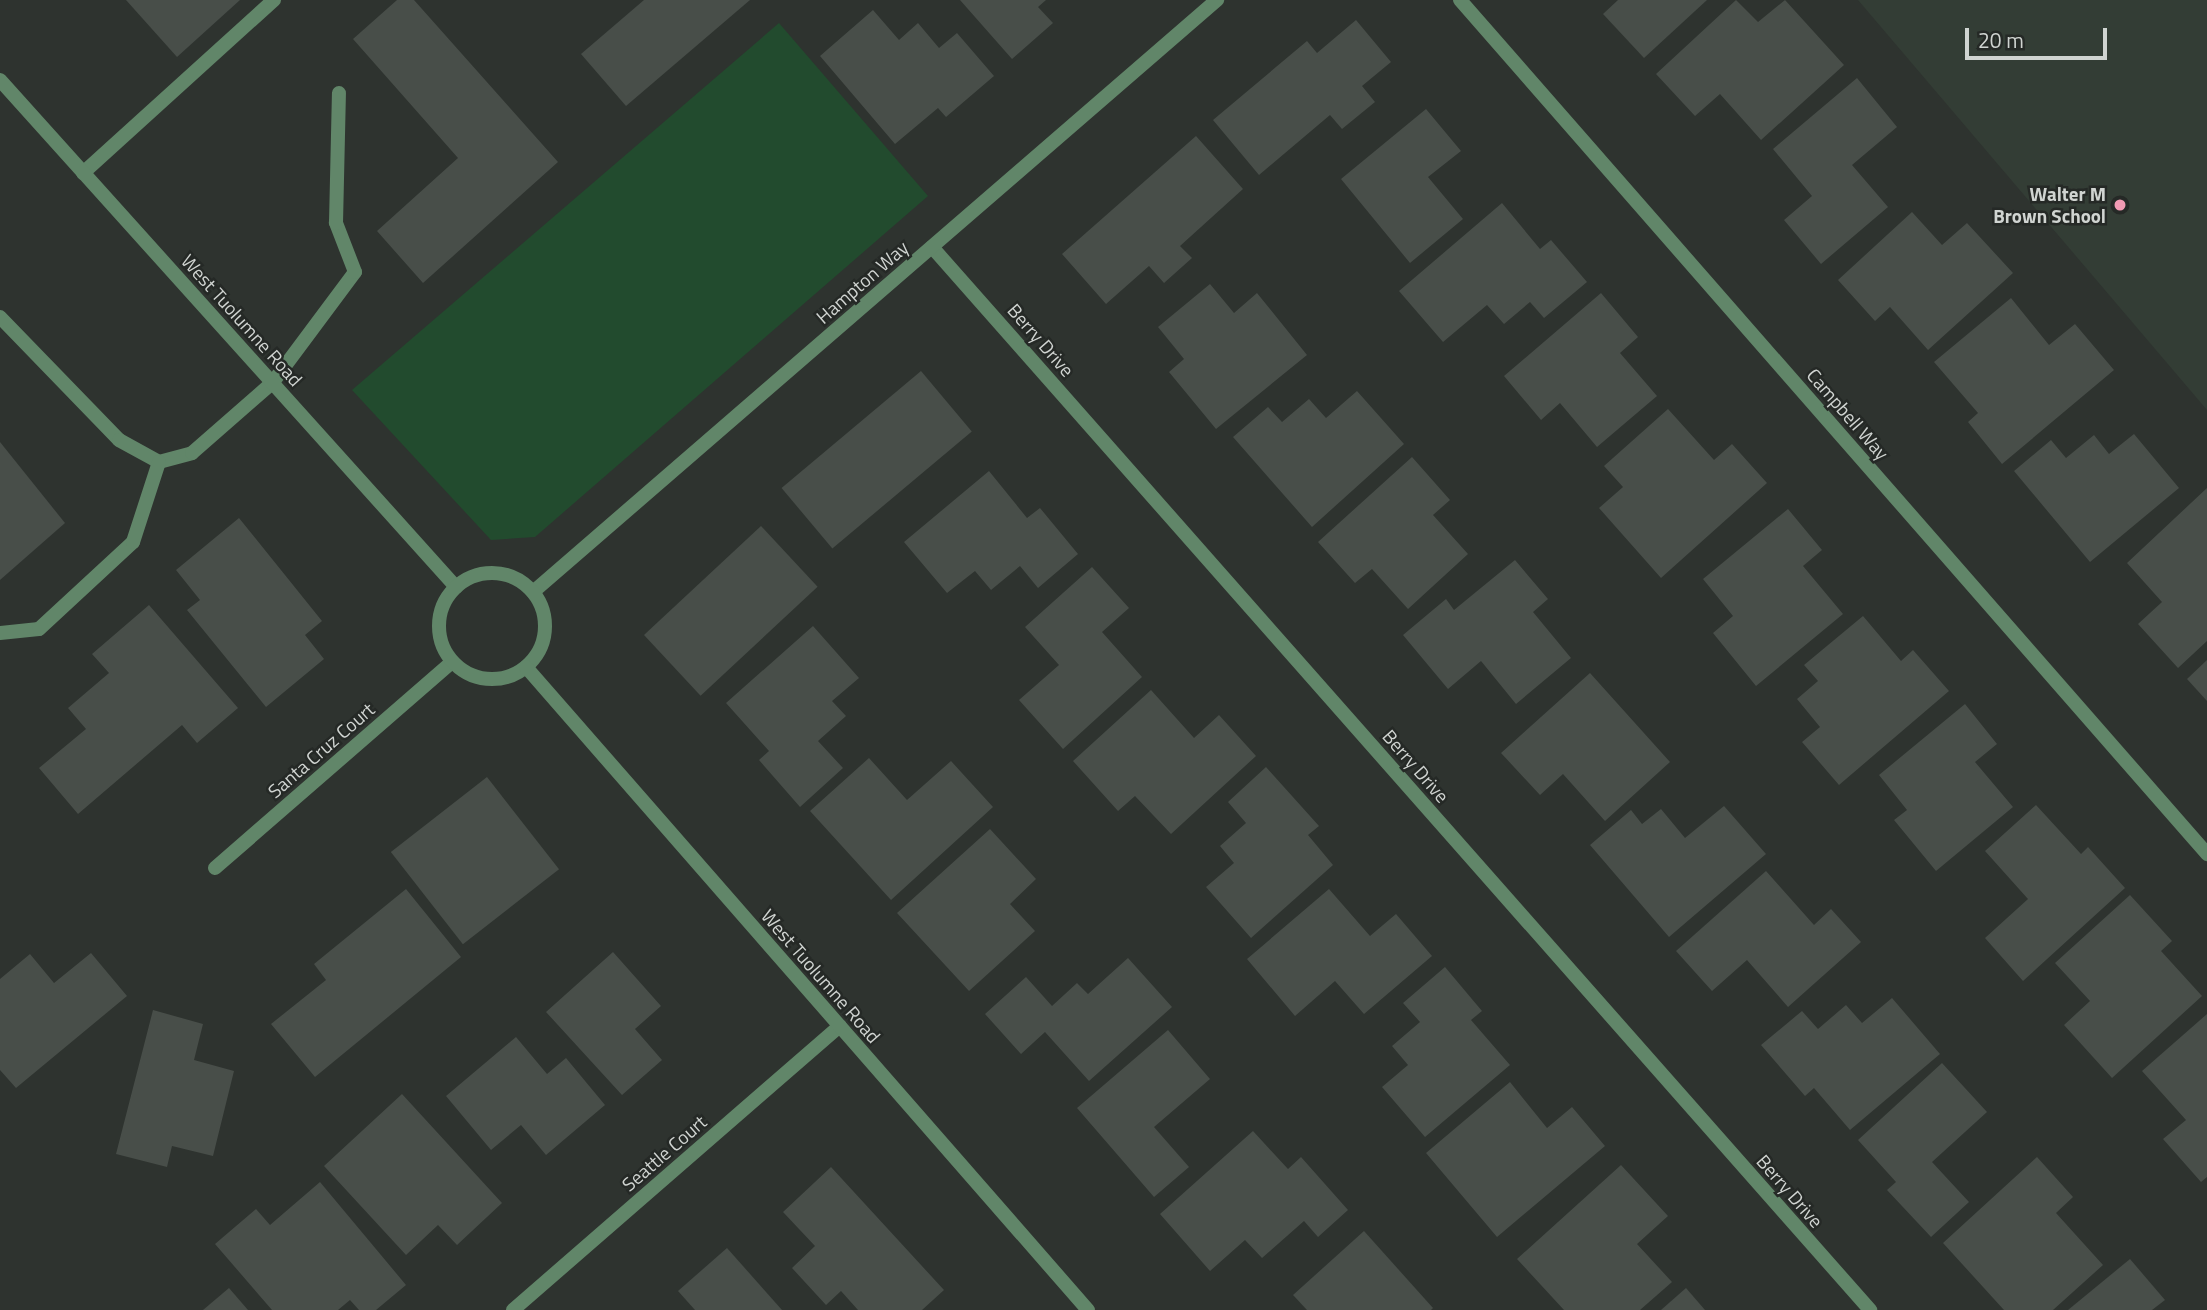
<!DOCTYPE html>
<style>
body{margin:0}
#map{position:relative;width:2207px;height:1310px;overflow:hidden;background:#2e332f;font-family:"Titillium Web",sans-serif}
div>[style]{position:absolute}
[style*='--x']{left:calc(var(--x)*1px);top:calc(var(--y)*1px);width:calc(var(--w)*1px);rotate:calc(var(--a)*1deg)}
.built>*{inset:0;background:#333d35}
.green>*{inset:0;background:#224b2e}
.building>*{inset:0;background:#484e49;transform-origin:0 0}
.service>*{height:14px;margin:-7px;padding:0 7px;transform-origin:7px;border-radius:7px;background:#618669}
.minor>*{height:14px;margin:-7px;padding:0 7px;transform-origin:7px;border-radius:7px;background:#618669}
.tertiary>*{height:14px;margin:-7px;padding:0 7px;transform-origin:7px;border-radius:7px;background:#618669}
.tertiary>.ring{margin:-7px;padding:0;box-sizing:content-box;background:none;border:14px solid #618669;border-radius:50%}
.dots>*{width:19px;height:19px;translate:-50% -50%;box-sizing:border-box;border:4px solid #252926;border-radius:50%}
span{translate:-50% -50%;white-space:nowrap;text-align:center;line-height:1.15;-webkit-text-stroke:5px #252926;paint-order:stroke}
.poi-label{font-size:19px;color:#d0d4d1;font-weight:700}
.right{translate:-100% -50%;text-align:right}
.street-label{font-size:19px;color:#d0d4d1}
.scale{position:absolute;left:1965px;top:28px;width:142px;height:32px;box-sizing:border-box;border:4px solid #d0d4d1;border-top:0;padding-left:9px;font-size:21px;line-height:24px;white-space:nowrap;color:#d0d4d1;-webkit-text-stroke:5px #252926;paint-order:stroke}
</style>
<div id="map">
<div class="built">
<div style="clip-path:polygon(1858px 0,2207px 0,2207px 410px)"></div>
</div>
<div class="green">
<div style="clip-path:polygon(779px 23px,928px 196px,535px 537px,491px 540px,352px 390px)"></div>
</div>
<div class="building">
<div style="clip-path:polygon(126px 0,240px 0,177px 57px)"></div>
<div style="clip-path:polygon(397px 0,414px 0,558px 162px,423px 283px,377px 231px,458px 158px,353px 39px)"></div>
<div style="clip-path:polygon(644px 0,750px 0,626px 106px,581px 54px)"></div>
<div style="clip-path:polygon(960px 0,1046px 0,1038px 7px,1053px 23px,1012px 59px)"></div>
<div style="clip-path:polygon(1618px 0,1707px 0,1644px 58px,1603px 14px)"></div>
<div style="clip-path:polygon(1736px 0,1758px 22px,1785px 0,1844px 65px,1761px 140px,1720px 94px,1695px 116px,1656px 74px)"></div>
<div style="clip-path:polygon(873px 10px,899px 40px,918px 23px,939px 48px,957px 33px,994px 76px,946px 117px,938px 108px,895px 144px,820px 56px)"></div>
<div style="clip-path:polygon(1356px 20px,1391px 62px,1362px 86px,1375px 102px,1342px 129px,1330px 115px,1259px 175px,1213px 120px,1307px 41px,1317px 53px)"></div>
<div style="clip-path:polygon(1857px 78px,1897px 127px,1852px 165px,1888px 207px,1821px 264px,1784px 220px,1812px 196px,1773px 149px)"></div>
<div style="clip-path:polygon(1426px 109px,1461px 151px,1428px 177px,1463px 219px,1410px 263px,1341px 179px)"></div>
<div style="clip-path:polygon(1196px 136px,1243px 189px,1180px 246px,1192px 258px,1164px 283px,1149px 266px,1106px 304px,1062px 254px)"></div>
<div style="clip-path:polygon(1502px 203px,1540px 249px,1551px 240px,1587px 282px,1544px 318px,1530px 302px,1504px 324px,1487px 305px,1443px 342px,1399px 291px)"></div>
<div style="clip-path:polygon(1912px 212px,1942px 245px,1967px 223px,2013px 273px,1928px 350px,1890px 307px,1875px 321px,1838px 280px)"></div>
<div style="clip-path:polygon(1210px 284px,1234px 313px,1257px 293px,1307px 355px,1216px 429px,1169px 372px,1184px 359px,1158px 327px)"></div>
<div style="clip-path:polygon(1601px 293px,1638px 337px,1620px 353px,1657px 396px,1597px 447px,1560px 403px,1541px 420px,1504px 376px)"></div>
<div style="clip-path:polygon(2011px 298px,2049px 345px,2075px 324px,2114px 370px,2002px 464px,1968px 422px,1978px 413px,1934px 362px)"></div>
<div style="left:921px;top:371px;width:79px;height:182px;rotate:50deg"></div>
<div style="clip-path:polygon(1357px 391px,1404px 444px,1312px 527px,1233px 437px,1268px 407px,1282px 422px,1309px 399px,1326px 418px)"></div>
<div style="clip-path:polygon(1668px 409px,1714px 460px,1732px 444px,1767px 483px,1661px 578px,1599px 508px,1623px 487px,1604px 466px)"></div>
<div style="clip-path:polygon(2134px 434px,2179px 488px,2090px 562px,2014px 471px,2051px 440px,2066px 458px,2094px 435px,2109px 454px)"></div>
<div style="clip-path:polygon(0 442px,65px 523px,0 580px)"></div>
<div style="clip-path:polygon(1412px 457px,1450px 500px,1433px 515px,1468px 554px,1408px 609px,1372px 569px,1355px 583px,1318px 542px)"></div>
<div style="clip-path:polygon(989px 471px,1027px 518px,1040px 508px,1078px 554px,1038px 588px,1020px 566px,991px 590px,975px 571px,947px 593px,904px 542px)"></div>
<div style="clip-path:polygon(2207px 488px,2207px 641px,2178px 668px,2138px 624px,2162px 602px,2127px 563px)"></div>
<div style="clip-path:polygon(1788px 509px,1822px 550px,1803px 566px,1843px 614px,1756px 686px,1713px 633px,1733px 616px,1703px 579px)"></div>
<div style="clip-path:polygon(239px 518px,322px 621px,305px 635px,324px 659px,266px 707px,187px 610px,200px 600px,176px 570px)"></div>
<div style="left:761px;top:526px;width:83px;height:160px;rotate:47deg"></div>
<div style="clip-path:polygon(1515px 560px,1548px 599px,1533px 612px,1571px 658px,1516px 704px,1481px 661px,1448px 689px,1403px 635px,1446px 599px,1454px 610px)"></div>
<div style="clip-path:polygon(1092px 567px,1129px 608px,1102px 632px,1142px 677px,1063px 749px,1019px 700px,1059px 665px,1025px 627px)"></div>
<div style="clip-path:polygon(149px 605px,238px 708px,197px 743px,182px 725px,78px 814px,39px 768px,86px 729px,68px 708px,109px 673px,92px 654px)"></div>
<div style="clip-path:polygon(1863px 616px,1901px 661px,1913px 650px,1949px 691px,1839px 785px,1802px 742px,1820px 727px,1797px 699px,1818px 681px,1804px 665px)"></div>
<div style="clip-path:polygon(813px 626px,859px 678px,832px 701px,846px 716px,818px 741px,843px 768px,800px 807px,759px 760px,769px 751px,726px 703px)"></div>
<div style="clip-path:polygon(2207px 660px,2207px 701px,2187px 679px)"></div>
<div style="clip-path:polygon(1590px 673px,1670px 762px,1605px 821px,1563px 774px,1540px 795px,1501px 753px)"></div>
<div style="clip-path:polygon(1151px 690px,1194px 738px,1219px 715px,1256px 756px,1171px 834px,1135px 796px,1118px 811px,1073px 761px)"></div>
<div style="clip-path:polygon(1965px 704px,1997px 744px,1975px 762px,2013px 807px,1936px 871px,1894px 820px,1907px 810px,1879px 775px)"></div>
<div style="clip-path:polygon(869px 758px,907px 800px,951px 761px,993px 807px,891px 900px,810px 811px)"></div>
<div style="clip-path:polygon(1266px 767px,1319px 826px,1308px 835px,1333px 865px,1251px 938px,1206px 887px,1234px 863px,1220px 846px,1246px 823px,1228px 802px)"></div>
<div style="left:487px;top:777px;width:117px;height:122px;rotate:52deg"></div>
<div style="clip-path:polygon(2036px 805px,2081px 854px,2088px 847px,2125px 888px,2023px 981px,1985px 938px,2028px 899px,1985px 851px)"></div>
<div style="clip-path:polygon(1724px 806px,1766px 854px,1669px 937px,1590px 845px,1631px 810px,1642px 824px,1661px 809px,1685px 838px)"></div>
<div style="clip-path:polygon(990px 829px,1036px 879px,1010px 904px,1035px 931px,969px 991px,897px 913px)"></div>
<div style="clip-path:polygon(1766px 871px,1814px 925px,1831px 909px,1861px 942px,1788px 1007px,1747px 960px,1712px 991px,1676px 951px)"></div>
<div style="clip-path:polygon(406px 889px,461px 957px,315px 1077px,271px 1024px,326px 980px,314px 964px)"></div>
<div style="clip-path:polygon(1329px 889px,1370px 936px,1396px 914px,1432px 956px,1364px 1014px,1335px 981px,1295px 1016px,1247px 959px)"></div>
<div style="clip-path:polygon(2130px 895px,2172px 941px,2161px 951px,2202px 996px,2112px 1078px,2064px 1025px,2090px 1001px,2055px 963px)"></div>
<div style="clip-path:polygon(613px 952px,661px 1006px,635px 1029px,662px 1060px,622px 1095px,546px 1012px)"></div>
<div style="clip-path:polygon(91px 953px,127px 996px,16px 1088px,0 1070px,0 979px,30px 954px,54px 983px)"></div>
<div style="clip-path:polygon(1128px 958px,1172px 1007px,1089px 1081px,1045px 1032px,1021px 1054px,985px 1014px,1026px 977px,1052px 1006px,1077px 983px,1088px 994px)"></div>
<div style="clip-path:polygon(1445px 967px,1482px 1011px,1471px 1020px,1510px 1065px,1425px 1137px,1382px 1087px,1408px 1065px,1392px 1046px,1420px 1022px,1403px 1003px)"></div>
<div style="clip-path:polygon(1892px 998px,1940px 1054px,1850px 1130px,1814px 1088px,1805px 1096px,1761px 1045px,1802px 1011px,1818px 1029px,1846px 1005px,1862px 1023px)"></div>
<div style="clip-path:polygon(153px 1010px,203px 1024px,194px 1060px,234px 1071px,213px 1156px,172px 1146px,167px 1167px,116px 1154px)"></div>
<div style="clip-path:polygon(2207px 1014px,2207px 1177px,2201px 1182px,2163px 1139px,2186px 1120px,2142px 1071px)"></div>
<div style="clip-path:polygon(1168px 1030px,1210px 1079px,1154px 1127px,1189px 1167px,1154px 1197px,1077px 1108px)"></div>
<div style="clip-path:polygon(516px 1037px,547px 1074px,566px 1058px,605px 1105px,546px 1155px,521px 1125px,491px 1150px,446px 1096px)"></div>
<div style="clip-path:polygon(1942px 1063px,1987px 1112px,1932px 1162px,1969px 1202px,1931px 1237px,1887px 1190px,1896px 1182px,1858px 1140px)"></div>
<div style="clip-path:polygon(1510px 1082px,1547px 1128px,1572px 1107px,1605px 1146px,1497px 1237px,1426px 1153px)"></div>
<div style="clip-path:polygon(402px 1094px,502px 1203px,457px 1245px,438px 1225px,406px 1255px,324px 1166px)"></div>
<div style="clip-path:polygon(1253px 1131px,1288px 1169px,1301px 1157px,1348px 1210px,1318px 1237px,1304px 1221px,1262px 1258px,1245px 1240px,1210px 1271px,1160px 1214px)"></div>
<div style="clip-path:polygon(2037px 1157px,2073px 1197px,2056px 1213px,2103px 1265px,2053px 1310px,2004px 1310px,1943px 1243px)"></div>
<div style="clip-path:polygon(1621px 1165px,1668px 1216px,1637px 1244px,1672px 1282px,1640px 1310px,1564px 1310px,1517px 1259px)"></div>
<div style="clip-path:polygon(831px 1167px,944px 1290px,922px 1310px,858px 1310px,841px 1291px,826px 1305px,792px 1268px,815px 1246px,783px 1212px)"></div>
<div style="clip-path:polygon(320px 1182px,406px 1285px,376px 1310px,359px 1310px,350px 1300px,338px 1310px,272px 1310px,215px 1244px,256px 1209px,270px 1225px)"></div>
<div style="clip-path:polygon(1364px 1231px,1433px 1308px,1431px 1310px,1307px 1310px,1293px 1295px)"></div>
<div style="clip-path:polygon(727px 1248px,782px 1310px,695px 1310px,678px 1291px)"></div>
<div style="clip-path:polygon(2130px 1259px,2165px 1300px,2152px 1310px,2068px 1310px)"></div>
<div style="clip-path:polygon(229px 1288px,248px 1310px,203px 1310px)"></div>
<div style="clip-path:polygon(1686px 1288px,1705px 1310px,1661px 1310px)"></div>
</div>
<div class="service">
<div style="--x:83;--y:173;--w:258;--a:-42.2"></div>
<div style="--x:0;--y:317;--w:171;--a:45.9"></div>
<div style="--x:119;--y:440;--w:46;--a:28.8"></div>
<div style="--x:159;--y:462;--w:34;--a:-15"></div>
<div style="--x:192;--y:453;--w:108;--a:-41.2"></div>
<div style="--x:273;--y:382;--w:137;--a:-53.3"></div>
<div style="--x:355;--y:272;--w:53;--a:-111.2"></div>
<div style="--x:336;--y:223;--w:130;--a:-88.7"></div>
<div style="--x:0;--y:633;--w:39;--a:-6"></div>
<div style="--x:39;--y:629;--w:128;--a:-42.8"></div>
<div style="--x:133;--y:542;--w:84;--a:-72"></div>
</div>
<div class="minor">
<div style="--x:1460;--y:0;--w:1135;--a:48.82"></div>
<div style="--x:932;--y:247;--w:1418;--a:48.57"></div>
<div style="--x:533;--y:592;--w:905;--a:-40.88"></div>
<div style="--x:215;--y:868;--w:314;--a:-41"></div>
<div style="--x:513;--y:1310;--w:433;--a:-41"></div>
</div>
<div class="tertiary">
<div style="--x:0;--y:80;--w:682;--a:48.03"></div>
<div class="ring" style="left:439px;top:573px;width:92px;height:92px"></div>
<div style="--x:526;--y:667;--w:854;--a:48.85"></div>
</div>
<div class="dots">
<div style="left:2120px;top:205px;background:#f19ab3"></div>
</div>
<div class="poi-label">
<span class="right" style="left:2106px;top:205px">Walter M<br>Brown School</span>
</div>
<div class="street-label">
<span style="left:862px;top:282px;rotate:-41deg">Hampton Way</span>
<span style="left:242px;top:320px;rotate:48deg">West Tuolumne Road</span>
<span style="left:1041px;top:340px;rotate:49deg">Berry Drive</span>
<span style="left:1848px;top:414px;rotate:49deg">Campbell Way</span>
<span style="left:321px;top:750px;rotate:-41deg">Santa Cruz Court</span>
<span style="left:1416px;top:766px;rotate:49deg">Berry Drive</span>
<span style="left:821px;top:976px;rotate:49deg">West Tuolumne Road</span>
<span style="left:664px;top:1153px;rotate:-41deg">Seattle Court</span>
<span style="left:1790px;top:1191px;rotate:49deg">Berry Drive</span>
</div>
<div class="scale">20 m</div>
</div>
